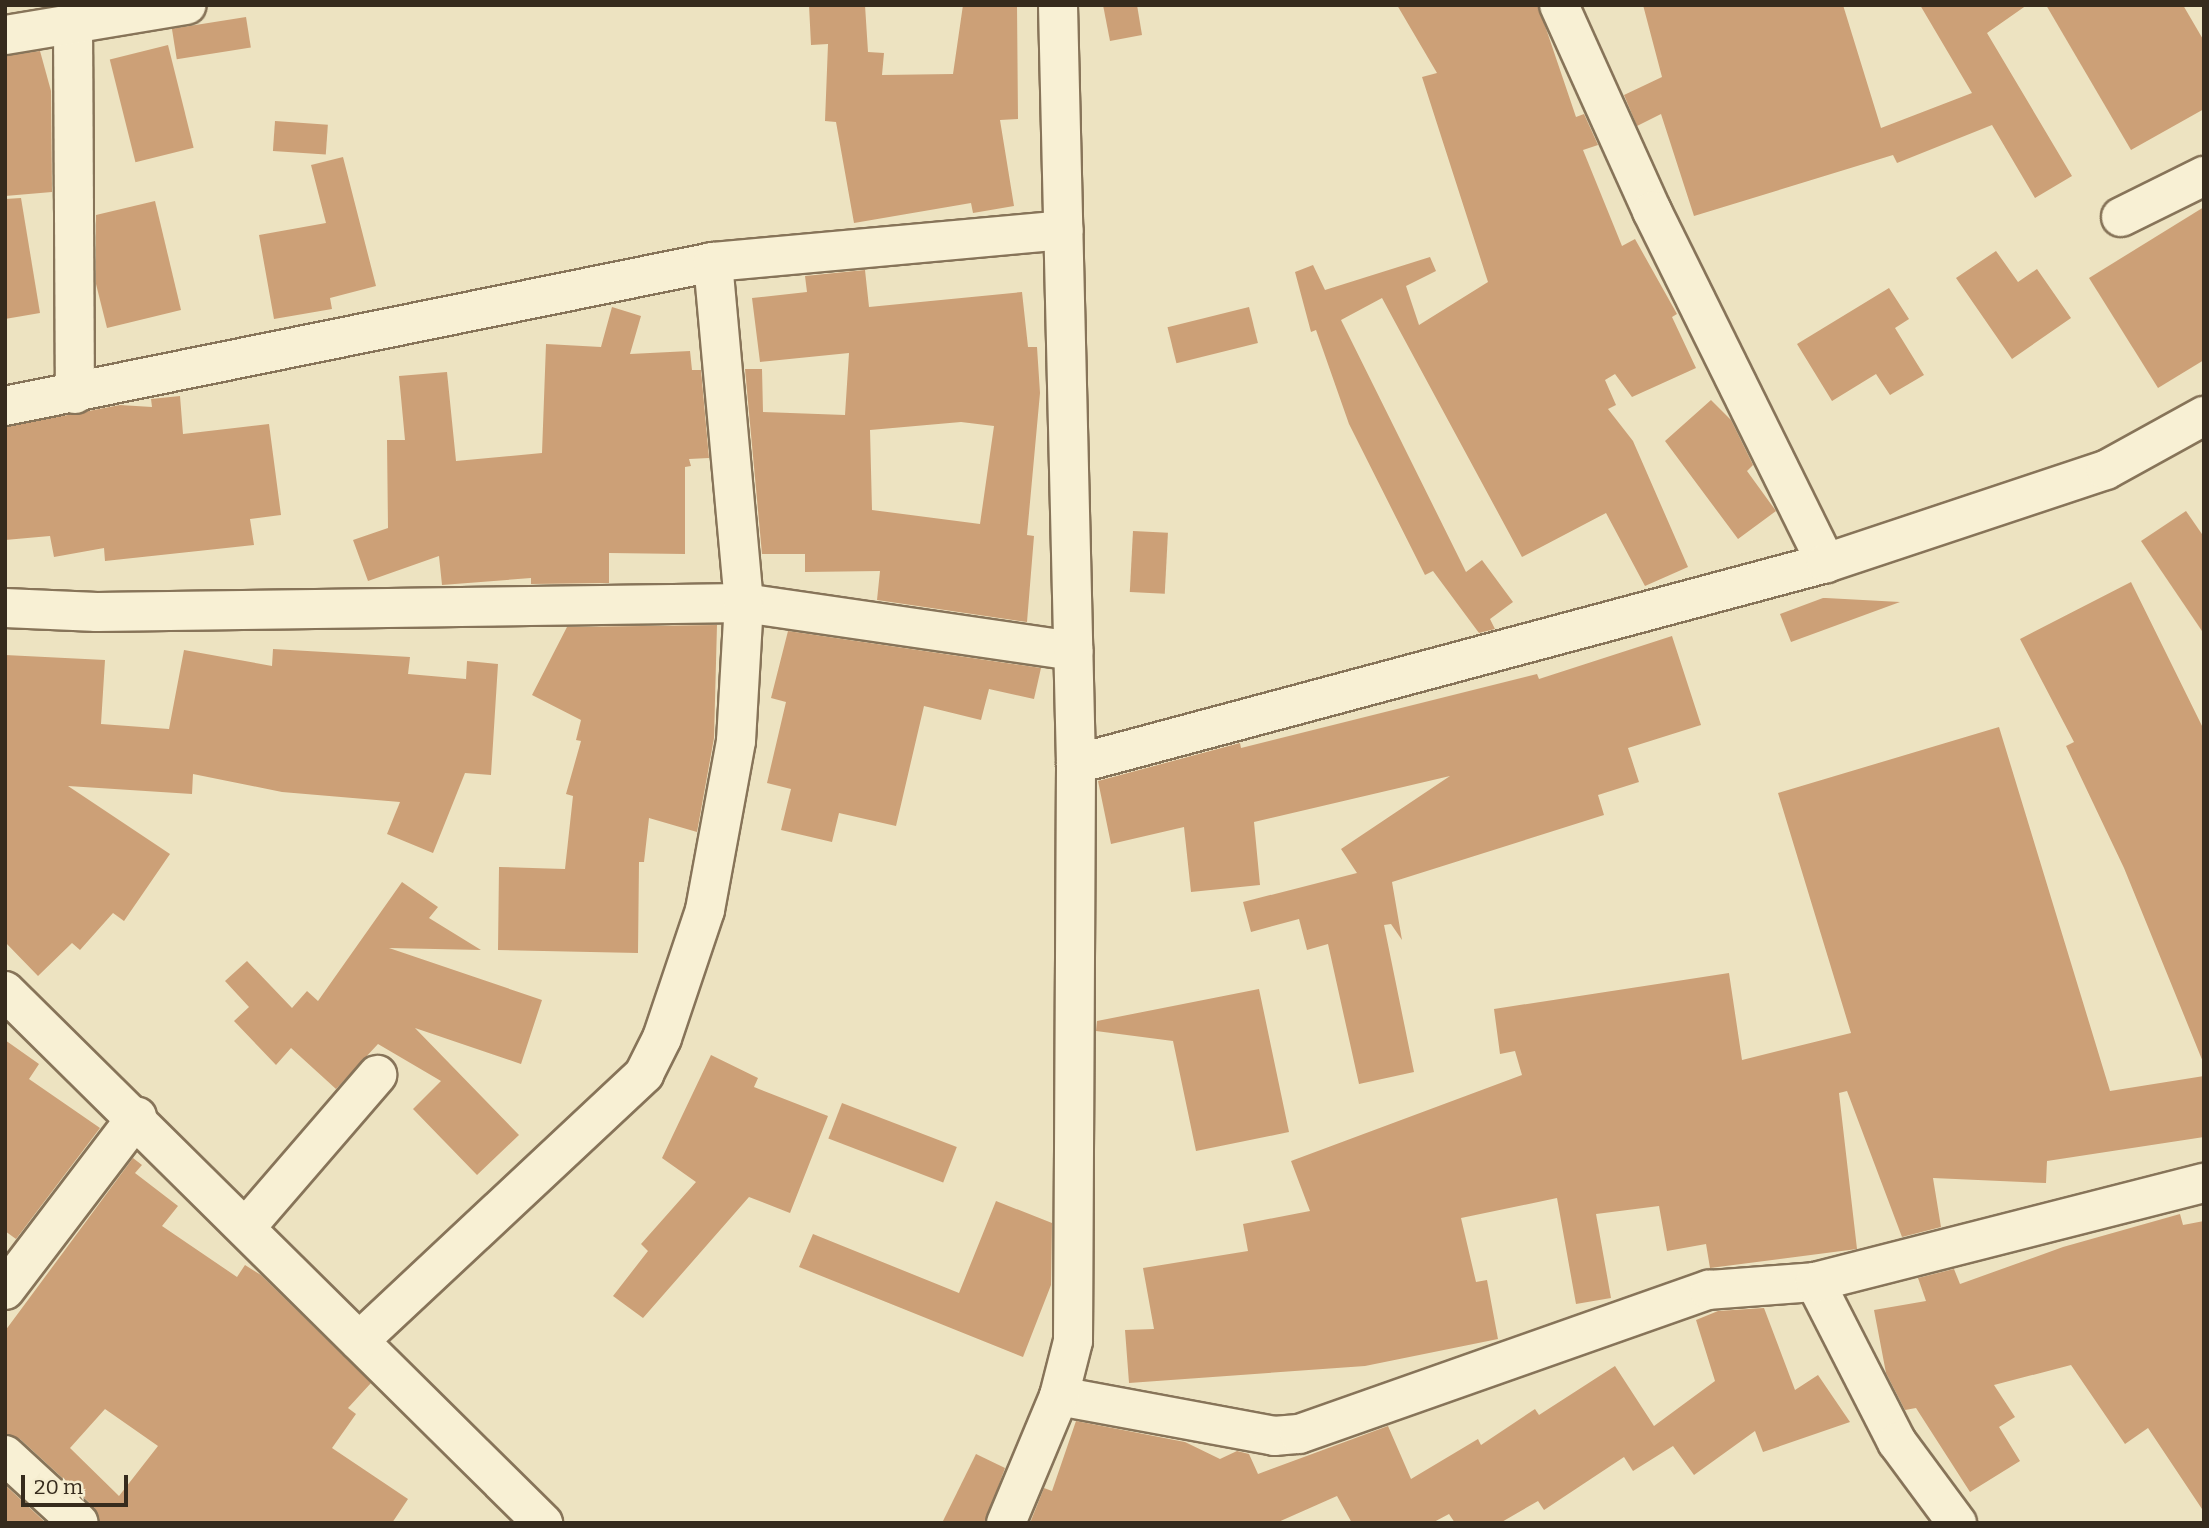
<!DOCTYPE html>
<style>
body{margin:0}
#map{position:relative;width:2209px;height:1528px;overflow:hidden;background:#ede3c1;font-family:Bitter,serif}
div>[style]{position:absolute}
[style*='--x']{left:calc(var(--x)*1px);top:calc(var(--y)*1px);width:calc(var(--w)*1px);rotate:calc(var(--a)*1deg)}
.building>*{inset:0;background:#cca077;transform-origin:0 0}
.roads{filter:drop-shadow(2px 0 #877459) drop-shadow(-2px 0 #877459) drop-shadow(0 2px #877459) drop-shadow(0 -2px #877459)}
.minor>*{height:38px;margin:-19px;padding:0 19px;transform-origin:19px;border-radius:19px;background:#f8f0d4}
span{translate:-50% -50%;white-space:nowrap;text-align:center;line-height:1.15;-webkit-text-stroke:7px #f5edd0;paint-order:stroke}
.frame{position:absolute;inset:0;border:7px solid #362b1d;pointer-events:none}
.scale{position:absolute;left:21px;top:1475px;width:107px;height:32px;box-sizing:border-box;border:4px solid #362b1d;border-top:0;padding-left:9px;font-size:21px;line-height:24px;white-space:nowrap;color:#362b1d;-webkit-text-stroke:5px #f5edd0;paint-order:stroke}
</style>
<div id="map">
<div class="building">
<div style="clip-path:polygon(809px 5px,865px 5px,868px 52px,884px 53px,882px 75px,953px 74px,963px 5px,1017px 5px,1018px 119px,1000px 120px,1014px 206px,973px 213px,971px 203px,854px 223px,836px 122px,825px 121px,828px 44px,811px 45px)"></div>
<div style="clip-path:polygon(1103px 5px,1137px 5px,1142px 35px,1110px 41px)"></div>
<div style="clip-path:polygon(1397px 5px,1538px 5px,1576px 117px,1584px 114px,1598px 145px,1583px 150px,1622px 246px,1635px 239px,1677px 314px,1672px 317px,1696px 368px,1632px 397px,1615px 374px,1605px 380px,1616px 405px,1608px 409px,1633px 441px,1688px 567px,1645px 586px,1606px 513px,1522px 557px,1382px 298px,1341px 320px,1466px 572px,1482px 560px,1513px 602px,1490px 619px,1495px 629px,1479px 633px,1433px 571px,1425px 575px,1349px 424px,1316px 330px,1311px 332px,1295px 272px,1313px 265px,1325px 290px,1430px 257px,1436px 271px,1406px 286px,1419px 325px,1488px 282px,1422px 77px,1437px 73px)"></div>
<div style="clip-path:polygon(1643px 5px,1843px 5px,1881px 128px,1972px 93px,1920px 5px,2027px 5px,1987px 33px,2072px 176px,2035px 198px,1992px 125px,1897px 163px,1893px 155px,1694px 216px,1661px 114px,1637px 126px,1624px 95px,1662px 77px)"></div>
<div style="clip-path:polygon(2046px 5px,2183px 5px,2204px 41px,2204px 109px,2131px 150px)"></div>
<div style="left:246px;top:17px;width:31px;height:75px;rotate:81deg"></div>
<div style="left:168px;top:45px;width:106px;height:60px;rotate:76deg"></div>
<div style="clip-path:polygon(40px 51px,51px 91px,52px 192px,5px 196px,5px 56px)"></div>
<div style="left:275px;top:121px;width:53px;height:30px;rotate:4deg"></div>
<div style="clip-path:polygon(343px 157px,376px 286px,330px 298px,332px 309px,274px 319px,259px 235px,326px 223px,311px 165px)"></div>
<div style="clip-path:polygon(21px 198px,40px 313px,5px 319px,5px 199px)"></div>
<div style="clip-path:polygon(155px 201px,181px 310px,107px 328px,96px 284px,96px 215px)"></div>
<div style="clip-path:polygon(2204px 207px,2204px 360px,2158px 388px,2089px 278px)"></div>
<div style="clip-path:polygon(1996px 251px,2018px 282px,2037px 269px,2071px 318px,2012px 359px,1956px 278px)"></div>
<div style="clip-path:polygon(evenodd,865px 270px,869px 307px,1022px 292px,1028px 347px,1037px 347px,1040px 393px,1027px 535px,1034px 536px,1027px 622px,877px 600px,880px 571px,805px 572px,805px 554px,762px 554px,745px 369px,762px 369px,763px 412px,845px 415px,849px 353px,760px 362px,752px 298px,807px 292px,805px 276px,865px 270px,961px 422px,994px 426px,980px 524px,872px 510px,870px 430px,961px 422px)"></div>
<div style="clip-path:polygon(1889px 288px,1909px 319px,1895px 328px,1924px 375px,1890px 395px,1876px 374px,1832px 401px,1797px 344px)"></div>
<div style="clip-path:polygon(612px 307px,641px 316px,630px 354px,690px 351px,692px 370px,701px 370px,709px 458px,689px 459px,691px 466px,685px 467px,685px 554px,609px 553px,609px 583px,531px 584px,531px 578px,442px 585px,439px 556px,368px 581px,353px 540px,388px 528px,387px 440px,405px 440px,399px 376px,447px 372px,456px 461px,542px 453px,546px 344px,601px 347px)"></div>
<div style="left:1249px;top:307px;width:37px;height:84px;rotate:76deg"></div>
<div style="clip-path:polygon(180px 396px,183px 434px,269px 424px,281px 515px,250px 519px,254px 545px,105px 561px,104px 548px,54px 557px,50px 536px,5px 540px,5px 427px,120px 405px,152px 407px,151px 399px)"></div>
<div style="clip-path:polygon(1711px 400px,1731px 420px,1753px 465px,1747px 471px,1776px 511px,1738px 539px,1665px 441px)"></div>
<div style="clip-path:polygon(2186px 511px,2204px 537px,2204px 634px,2141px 541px)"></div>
<div style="left:1133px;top:531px;width:35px;height:61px;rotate:3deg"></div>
<div style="clip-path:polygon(2131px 582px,2204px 730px,2203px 1062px,2124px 868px,2066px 746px,2074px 742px,2020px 639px)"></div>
<div style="clip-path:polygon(1823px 598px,1826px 598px,1900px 602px,1791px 642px,1780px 614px)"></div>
<div style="clip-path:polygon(717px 625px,714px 738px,697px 832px,649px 818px,644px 862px,639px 862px,638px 953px,498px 950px,499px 867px,565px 869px,573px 796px,566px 794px,581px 741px,576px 740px,581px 720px,532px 695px,567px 627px)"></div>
<div style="clip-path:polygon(788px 631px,1041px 668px,1034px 699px,989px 689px,981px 720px,924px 706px,896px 826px,839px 813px,832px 842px,781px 830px,791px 789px,767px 783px,786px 702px,771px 698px)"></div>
<div style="clip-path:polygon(1672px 636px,1701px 725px,1628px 748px,1639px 782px,1598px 795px,1604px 815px,1392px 882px,1402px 940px,1391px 924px,1384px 925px,1414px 1072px,1359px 1084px,1328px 944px,1307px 950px,1299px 919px,1251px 932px,1243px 902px,1357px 873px,1341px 849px,1450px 776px,1254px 822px,1260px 885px,1191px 892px,1184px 827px,1111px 844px,1098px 781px,1240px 743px,1241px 748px,1537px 674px,1539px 679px)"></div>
<div style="clip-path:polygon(273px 649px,410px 657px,408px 674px,466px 679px,467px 661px,498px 664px,491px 775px,465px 773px,433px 853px,387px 834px,400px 802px,282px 792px,193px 774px,192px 794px,68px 786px,170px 854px,124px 921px,113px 913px,80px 950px,72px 943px,38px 976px,5px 942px,5px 655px,105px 660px,101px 724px,169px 729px,184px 650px,272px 666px)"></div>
<div style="clip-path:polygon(1999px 727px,2110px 1091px,2204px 1076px,2204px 1137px,2047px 1161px,2046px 1183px,1933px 1178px,1941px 1227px,1902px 1237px,1847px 1091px,1839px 1093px,1857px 1249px,1710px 1268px,1706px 1244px,1667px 1251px,1659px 1206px,1596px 1214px,1611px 1298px,1576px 1304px,1557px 1198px,1461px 1218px,1476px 1282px,1487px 1280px,1498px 1339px,1365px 1366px,1129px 1383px,1125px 1330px,1154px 1329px,1143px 1268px,1248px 1251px,1243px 1224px,1310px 1211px,1291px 1161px,1522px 1075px,1515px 1051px,1500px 1054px,1494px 1009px,1729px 973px,1742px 1060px,1851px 1033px,1778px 793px)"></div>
<div style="clip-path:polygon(402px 882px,438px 907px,429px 918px,481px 950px,389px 948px,542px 1000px,521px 1064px,415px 1028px,519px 1135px,477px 1175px,413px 1109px,441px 1081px,378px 1044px,336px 1089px,291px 1048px,276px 1065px,234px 1021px,249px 1007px,225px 981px,247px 961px,292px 1008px,307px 991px,318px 1001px)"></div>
<div style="clip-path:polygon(1259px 989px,1289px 1132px,1196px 1151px,1173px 1041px,1096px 1031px,1097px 1021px)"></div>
<div style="clip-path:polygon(5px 1040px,39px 1064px,29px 1079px,100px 1128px,16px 1239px,5px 1231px)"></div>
<div style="clip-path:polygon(711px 1055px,758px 1078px,754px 1087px,828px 1116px,790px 1213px,749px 1197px,643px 1318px,613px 1296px,648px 1251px,641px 1244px,696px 1182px,662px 1158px)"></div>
<div style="left:842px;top:1103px;width:123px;height:38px;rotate:21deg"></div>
<div style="clip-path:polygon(evenodd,133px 1158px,142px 1165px,135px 1173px,178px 1206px,162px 1226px,237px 1277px,245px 1265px,261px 1275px,371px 1383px,348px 1408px,356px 1414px,332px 1448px,408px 1499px,392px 1523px,100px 1523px,94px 1507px,20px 1439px,5px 1434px,5px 1331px,133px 1158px,105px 1409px,158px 1446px,119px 1496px,70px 1448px,105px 1409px)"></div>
<div style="clip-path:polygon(996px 1201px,1052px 1223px,1051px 1285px,1023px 1357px,799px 1267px,813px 1234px,959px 1293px)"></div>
<div style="clip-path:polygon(2180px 1214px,2183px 1225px,2204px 1221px,2204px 1512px,2148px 1428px,2125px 1444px,2071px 1365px,1994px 1385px,2015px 1417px,1999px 1427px,2020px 1461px,1970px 1492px,1916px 1408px,1905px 1410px,1886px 1373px,1874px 1310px,1926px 1301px,1918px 1278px,1954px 1269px,1960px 1284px,2063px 1247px)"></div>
<div style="clip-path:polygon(1764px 1308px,1795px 1390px,1818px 1375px,1850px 1422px,1763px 1452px,1755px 1431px,1694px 1475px,1673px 1446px,1633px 1471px,1624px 1457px,1544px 1510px,1538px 1501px,1500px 1523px,1455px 1523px,1449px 1514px,1432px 1523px,1352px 1523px,1337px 1496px,1276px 1523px,1030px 1523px,1044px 1488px,1052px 1491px,1076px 1421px,1185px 1442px,1220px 1459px,1237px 1451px,1249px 1454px,1258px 1474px,1388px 1426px,1411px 1479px,1478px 1439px,1481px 1445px,1535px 1409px,1539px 1415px,1615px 1366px,1654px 1426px,1715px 1381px,1696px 1320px,1718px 1311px)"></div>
<div style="clip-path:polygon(976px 1454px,1005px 1468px,985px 1523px,942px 1523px)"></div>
<div style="clip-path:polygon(5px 1485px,46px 1523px,5px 1523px)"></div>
</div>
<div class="roads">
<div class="minor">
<div style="--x:1559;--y:5;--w:226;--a:65.7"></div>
<div style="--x:1652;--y:211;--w:393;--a:63.7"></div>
<div style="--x:73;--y:24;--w:370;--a:89.7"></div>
<div style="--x:5;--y:35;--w:184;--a:-9.4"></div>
<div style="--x:2121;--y:217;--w:93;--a:-26.3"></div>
<div style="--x:5;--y:406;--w:722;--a:-11.5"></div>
<div style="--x:713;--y:262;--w:352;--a:-5.2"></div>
<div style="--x:5;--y:608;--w:92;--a:2.5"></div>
<div style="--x:97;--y:612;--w:647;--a:-0.8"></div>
<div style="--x:744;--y:603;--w:333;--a:8.3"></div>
<div style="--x:1076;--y:764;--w:776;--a:-15"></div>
<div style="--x:1826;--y:563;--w:295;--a:-18.4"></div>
<div style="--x:2106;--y:470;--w:112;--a:-28.9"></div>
<div style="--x:5;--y:991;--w:757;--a:44.68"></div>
<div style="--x:246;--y:1227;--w:201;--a:-49.2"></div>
<div style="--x:1815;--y:1282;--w:180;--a:62.9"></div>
<div style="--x:1897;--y:1442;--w:101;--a:53.5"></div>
<div style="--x:5;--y:1290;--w:218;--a:-52.7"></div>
<div style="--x:359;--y:1341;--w:391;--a:-43.1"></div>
<div style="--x:644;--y:1074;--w:40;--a:-63.4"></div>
<div style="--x:662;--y:1038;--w:135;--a:-71.4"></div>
<div style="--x:705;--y:910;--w:172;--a:-79.6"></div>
<div style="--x:736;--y:741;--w:138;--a:-86.7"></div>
<div style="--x:744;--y:603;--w:342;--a:-95.2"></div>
<div style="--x:1059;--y:1396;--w:219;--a:10.5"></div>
<div style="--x:1274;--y:1436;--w:25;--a:-5"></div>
<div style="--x:1299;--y:1434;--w:435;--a:-19.4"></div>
<div style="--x:1709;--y:1290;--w:106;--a:-4.3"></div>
<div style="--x:1815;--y:1282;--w:401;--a:-14.3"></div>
<div style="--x:5;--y:1455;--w:100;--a:42.6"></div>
<div style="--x:1006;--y:1523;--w:138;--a:-67.3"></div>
<div style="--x:1059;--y:1396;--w:57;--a:-75.7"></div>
<div style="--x:1073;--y:1341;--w:577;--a:-89.7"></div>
<div style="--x:1076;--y:764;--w:759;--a:-91.36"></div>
</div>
</div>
<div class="frame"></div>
<div class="scale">20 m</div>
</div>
